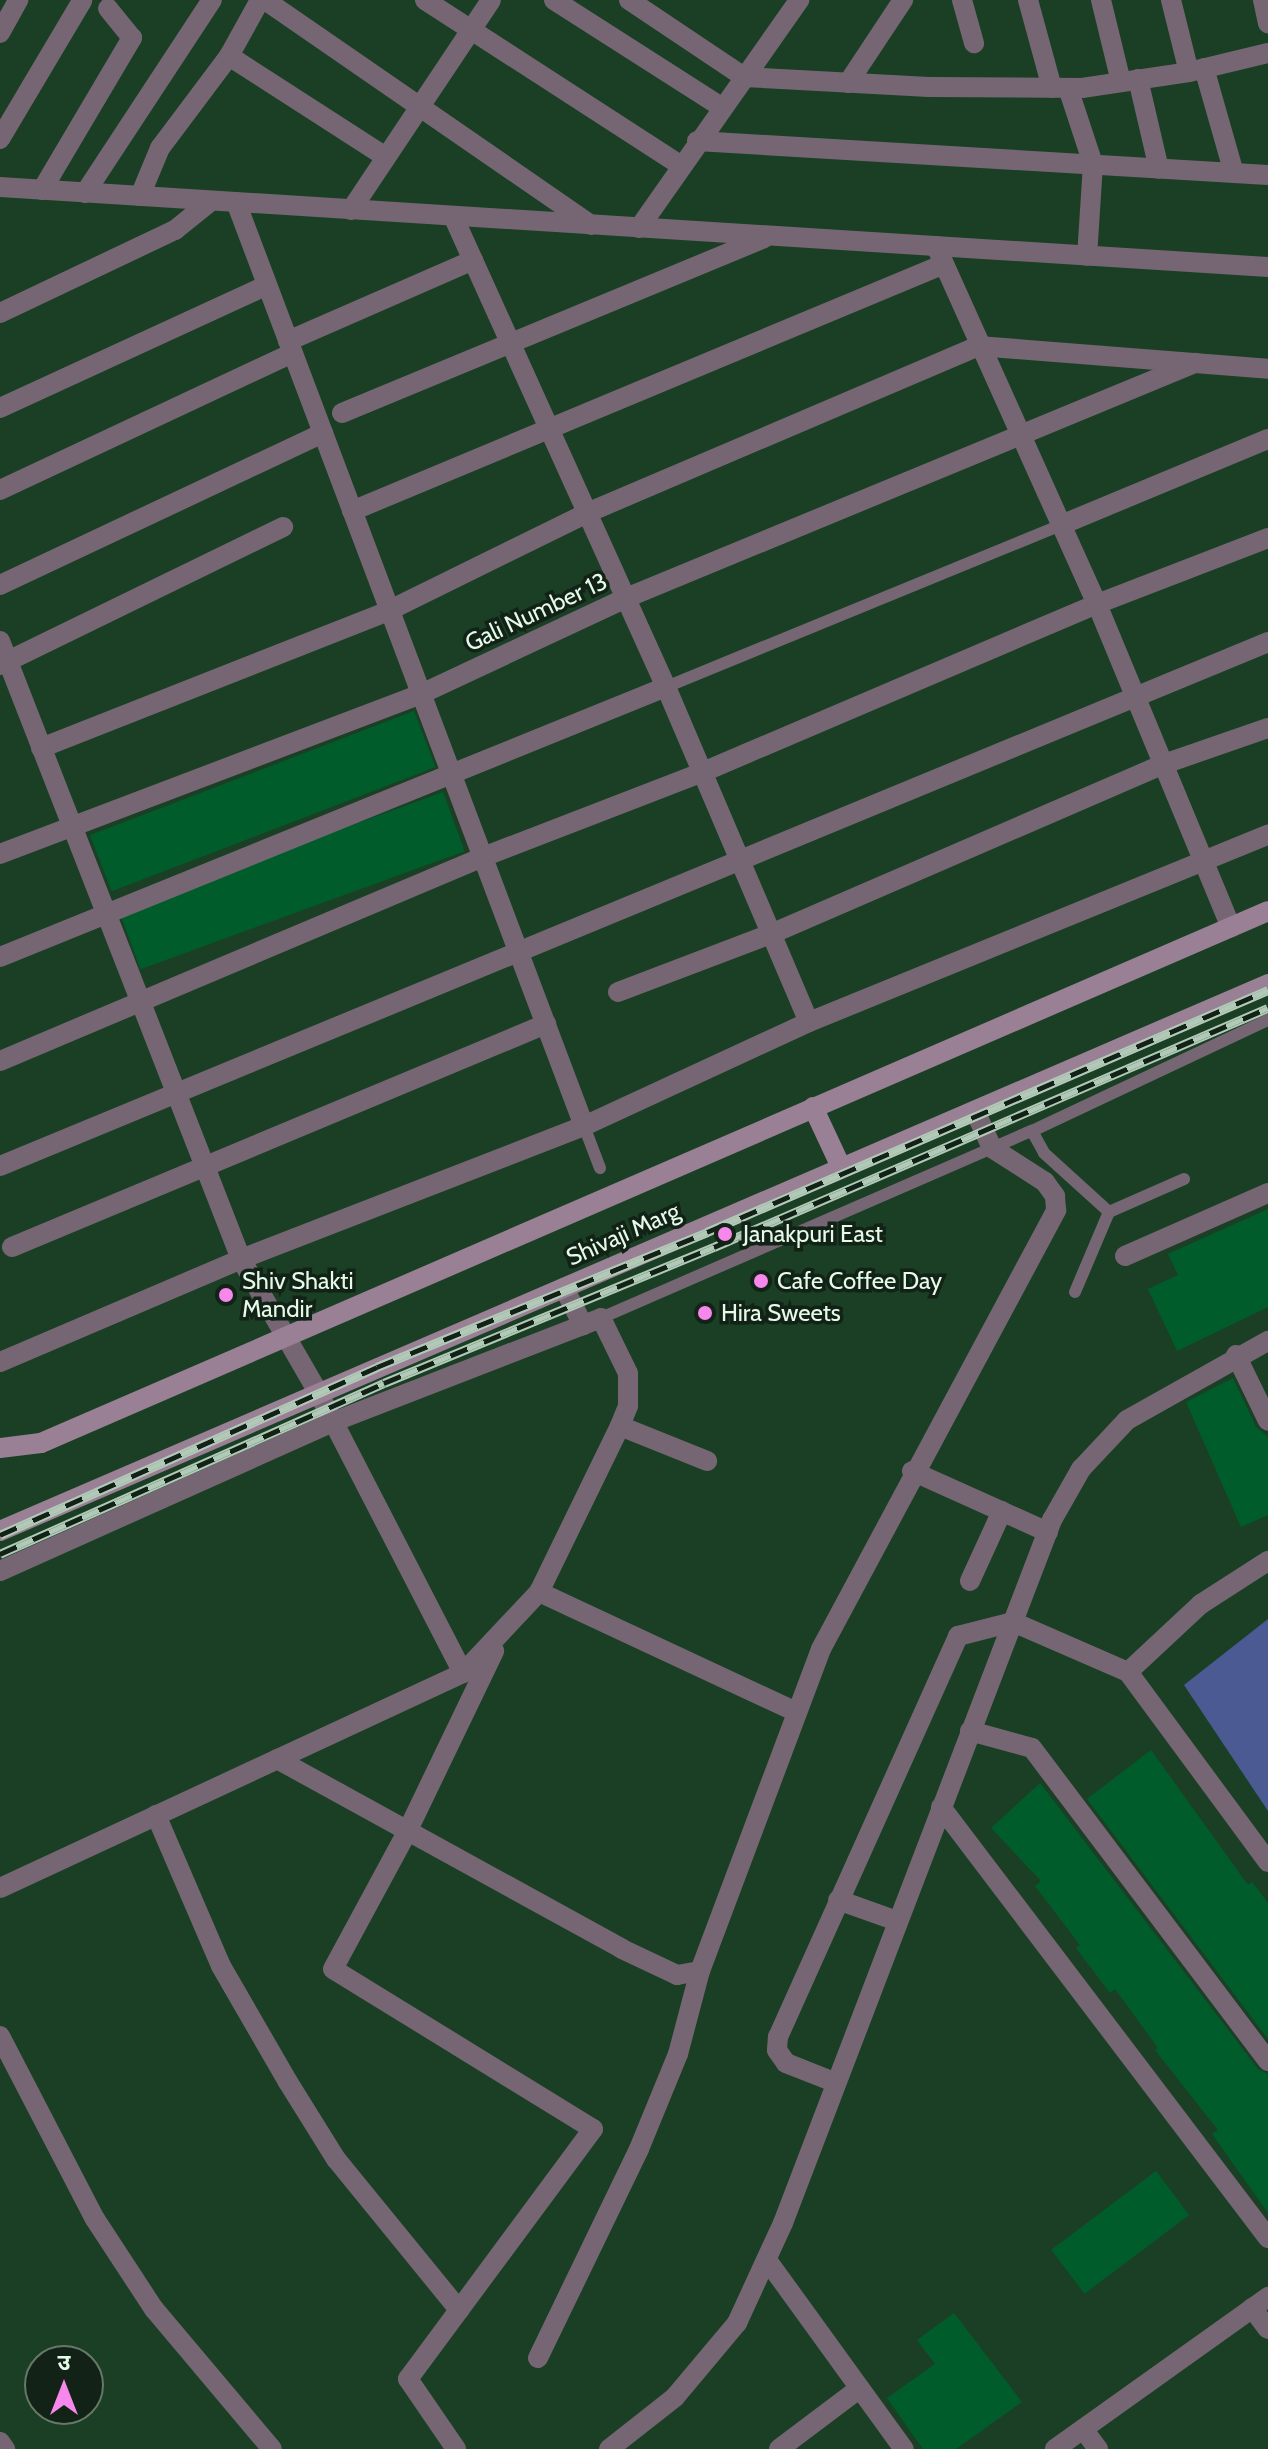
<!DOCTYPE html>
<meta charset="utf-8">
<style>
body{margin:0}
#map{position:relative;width:1268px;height:2449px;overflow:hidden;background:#1a3f25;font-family:Cabin,"Noto Sans Devanagari",sans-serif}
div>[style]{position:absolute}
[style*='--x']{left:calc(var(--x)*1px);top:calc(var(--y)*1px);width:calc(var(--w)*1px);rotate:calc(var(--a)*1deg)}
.green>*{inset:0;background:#4b5a92}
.building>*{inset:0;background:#005d2b;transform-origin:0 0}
.lane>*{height:12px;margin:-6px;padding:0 6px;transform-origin:6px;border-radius:6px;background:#766673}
.street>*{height:20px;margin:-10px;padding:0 10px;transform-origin:10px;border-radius:10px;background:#766673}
.secondary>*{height:20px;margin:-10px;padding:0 10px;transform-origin:10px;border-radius:10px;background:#998095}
.rail>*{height:9px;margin-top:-4.5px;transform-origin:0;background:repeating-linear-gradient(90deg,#122216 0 18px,#b1cab7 0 36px);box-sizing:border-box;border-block:2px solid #b1cab7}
.dots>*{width:22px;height:22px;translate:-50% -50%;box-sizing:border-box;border:4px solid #122216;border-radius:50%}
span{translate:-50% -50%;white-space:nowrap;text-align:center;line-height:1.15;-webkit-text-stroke:7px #122216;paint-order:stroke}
.street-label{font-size:24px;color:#e5fae9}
.poi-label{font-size:24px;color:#e5fae9}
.left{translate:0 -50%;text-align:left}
.north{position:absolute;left:24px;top:2345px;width:80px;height:80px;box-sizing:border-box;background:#122216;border:2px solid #66786a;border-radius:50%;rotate:0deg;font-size:22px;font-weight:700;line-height:32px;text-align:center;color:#e5fae9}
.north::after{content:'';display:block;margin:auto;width:28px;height:36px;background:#f788eb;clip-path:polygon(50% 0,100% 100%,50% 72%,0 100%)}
</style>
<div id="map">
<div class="green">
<div style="clip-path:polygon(1268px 1619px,1268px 1811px,1184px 1685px)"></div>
</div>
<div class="building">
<div style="left:414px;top:711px;width:60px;height:347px;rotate:69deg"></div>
<div style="left:443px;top:792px;width:63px;height:345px;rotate:70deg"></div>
<div style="clip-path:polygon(1268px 1209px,1268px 1307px,1177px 1351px,1148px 1289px,1178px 1275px,1168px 1254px)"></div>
<div style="clip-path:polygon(1233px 1378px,1256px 1427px,1268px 1437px,1268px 1515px,1241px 1527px,1186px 1402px)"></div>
<div style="clip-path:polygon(1151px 1750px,1248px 1885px,1252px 1882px,1268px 1903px,1268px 2039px,1087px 1799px)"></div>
<div style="clip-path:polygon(1040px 1783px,1258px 2069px,1268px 2074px,1268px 2213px,1212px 2134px,1218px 2130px,1155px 2050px,1158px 2048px,1115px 1989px,1110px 1993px,1076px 1948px,1080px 1945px,1035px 1886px,1041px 1881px,991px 1828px)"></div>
<div style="left:1156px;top:2171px;width:55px;height:131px;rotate:53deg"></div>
<div style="clip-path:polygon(954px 2313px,1022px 2402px,956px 2449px,923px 2449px,887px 2398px,935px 2364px,917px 2340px)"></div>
</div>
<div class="lane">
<div style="--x:666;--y:687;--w:427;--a:-22.3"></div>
<div style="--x:584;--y:1126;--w:45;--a:69.1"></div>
<div style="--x:1032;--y:1131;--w:25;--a:61"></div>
<div style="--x:1044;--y:1153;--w:88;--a:42.2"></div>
<div style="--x:1109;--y:1212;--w:82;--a:-23.7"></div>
<div style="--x:1075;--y:1292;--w:87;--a:-67"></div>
<div style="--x:601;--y:1318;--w:470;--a:-23.5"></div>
<div style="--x:1032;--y:1131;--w:261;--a:-25.2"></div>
</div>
<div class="street">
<div style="--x:265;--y:0;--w:396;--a:34.6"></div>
<div style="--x:425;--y:0;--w:304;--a:32.9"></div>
<div style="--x:554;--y:0;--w:198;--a:32.6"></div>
<div style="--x:629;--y:0;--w:138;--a:33.8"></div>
<div style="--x:744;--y:77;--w:185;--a:3.1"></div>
<div style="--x:929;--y:87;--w:153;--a:0.4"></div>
<div style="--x:1082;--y:88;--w:108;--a:-8.5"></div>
<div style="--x:1189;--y:72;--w:81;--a:-13.5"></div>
<div style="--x:962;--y:0;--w:45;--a:74.4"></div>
<div style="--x:1028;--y:0;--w:91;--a:74.7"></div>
<div style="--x:1101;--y:0;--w:84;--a:76.3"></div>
<div style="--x:1171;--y:0;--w:74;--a:76"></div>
<div style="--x:1263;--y:0;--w:24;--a:78"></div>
<div style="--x:0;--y:33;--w:38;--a:-61"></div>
<div style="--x:229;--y:56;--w:184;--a:32.8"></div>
<div style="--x:1204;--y:68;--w:109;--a:74.1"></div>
<div style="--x:1138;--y:79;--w:92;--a:76.9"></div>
<div style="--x:848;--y:83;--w:100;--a:-56.5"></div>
<div style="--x:1068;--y:88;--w:80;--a:71.8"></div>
<div style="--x:1093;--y:164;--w:92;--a:93.7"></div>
<div style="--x:0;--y:139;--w:161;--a:-59.3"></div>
<div style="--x:697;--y:141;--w:572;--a:3.41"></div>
<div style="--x:0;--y:187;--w:1271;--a:3.61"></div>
<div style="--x:42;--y:190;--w:177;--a:-59.4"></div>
<div style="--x:132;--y:38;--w:38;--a:-129"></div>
<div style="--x:85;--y:193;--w:231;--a:-56.7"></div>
<div style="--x:140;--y:196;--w:52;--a:-67.4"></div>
<div style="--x:160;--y:148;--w:115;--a:-53.1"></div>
<div style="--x:229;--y:56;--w:64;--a:-61"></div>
<div style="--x:236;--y:202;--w:987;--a:69.36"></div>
<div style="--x:351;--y:210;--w:252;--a:-56.3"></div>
<div style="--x:453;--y:216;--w:517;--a:65.67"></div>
<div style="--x:666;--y:687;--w:364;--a:66.9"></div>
<div style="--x:639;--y:228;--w:279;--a:-54.9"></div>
<div style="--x:936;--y:246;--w:393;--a:65.8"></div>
<div style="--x:1097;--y:604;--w:350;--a:67.5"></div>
<div style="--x:0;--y:313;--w:194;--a:-25.4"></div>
<div style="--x:175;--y:230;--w:46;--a:-38.9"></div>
<div style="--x:288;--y:341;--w:202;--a:-23.6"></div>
<div style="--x:0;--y:408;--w:294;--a:-24.7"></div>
<div style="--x:342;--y:413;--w:456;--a:-22.5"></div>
<div style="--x:0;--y:490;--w:323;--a:-25.1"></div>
<div style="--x:352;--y:511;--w:641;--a:-22.65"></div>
<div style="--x:1061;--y:525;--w:224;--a:-22.6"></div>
<div style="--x:0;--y:585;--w:357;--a:-25.2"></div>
<div style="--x:0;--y:641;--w:663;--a:68.7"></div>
<div style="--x:241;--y:1259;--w:156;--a:60"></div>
<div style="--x:319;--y:1394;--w:314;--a:62.7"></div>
<div style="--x:0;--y:665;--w:315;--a:-26"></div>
<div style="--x:41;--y:748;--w:373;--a:-21.5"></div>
<div style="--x:388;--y:611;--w:222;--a:-26.2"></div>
<div style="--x:587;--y:513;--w:425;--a:-23.1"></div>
<div style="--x:978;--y:346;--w:291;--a:4.5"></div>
<div style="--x:0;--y:854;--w:448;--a:-20.8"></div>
<div style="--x:419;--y:695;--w:229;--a:-25.1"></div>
<div style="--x:626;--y:598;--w:616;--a:-22.44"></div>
<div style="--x:0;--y:957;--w:719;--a:-22.07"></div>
<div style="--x:618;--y:992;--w:164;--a:-20.8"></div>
<div style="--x:771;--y:934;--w:428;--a:-23.4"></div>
<div style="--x:1164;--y:764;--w:110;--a:-19.1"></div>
<div style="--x:0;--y:1061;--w:524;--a:-22.9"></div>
<div style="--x:483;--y:857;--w:236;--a:-21.1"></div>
<div style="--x:703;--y:772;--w:428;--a:-23.1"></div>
<div style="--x:1097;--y:604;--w:183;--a:-21.1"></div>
<div style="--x:0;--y:1166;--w:1372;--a:-22.45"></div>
<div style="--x:12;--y:1247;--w:579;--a:-22.67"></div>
<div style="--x:1125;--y:1256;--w:156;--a:-23.8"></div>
<div style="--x:564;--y:1288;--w:42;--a:62.8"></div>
<div style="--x:1236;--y:1355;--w:73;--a:64.1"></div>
<div style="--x:0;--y:1362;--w:262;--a:-23.1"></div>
<div style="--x:241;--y:1259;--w:368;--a:-21.2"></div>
<div style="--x:584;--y:1126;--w:248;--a:-24.8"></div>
<div style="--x:809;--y:1022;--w:496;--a:-22.2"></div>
<div style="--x:620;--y:1426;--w:94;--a:21.9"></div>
<div style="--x:912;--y:1471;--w:149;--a:24.2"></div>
<div style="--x:0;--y:1571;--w:365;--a:-24.1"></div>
<div style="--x:333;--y:1422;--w:287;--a:-21.2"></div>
<div style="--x:601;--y:1318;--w:61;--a:63.9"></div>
<div style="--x:628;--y:1373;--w:33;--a:90"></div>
<div style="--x:628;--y:1406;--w:22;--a:112"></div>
<div style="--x:620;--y:1426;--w:185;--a:116"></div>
<div style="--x:539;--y:1592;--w:111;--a:133.2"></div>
<div style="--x:463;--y:1673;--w:510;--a:155.09"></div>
<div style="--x:970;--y:1581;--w:77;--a:-65.4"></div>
<div style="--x:539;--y:1592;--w:284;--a:25"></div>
<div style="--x:1128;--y:1672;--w:100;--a:-43"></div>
<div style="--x:1201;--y:1604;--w:80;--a:-32.7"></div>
<div style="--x:970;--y:1731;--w:64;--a:15.3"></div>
<div style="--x:1032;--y:1748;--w:392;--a:53"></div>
<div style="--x:277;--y:1759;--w:394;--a:28.8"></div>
<div style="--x:622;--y:1949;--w:61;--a:25.3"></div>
<div style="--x:677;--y:1975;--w:23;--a:-10"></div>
<div style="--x:941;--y:1807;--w:541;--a:52.81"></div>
<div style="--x:156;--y:1815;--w:164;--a:66.7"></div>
<div style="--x:221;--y:1966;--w:134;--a:60"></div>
<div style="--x:288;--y:2082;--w:91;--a:58.1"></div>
<div style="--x:336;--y:2159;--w:195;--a:50.8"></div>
<div style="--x:838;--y:1900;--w:63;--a:19.6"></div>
<div style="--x:0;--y:2036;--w:206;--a:62.6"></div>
<div style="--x:95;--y:2219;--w:108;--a:56.8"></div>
<div style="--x:154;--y:2309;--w:183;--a:49.9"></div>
<div style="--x:834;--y:2082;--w:52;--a:-158.4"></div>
<div style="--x:786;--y:2063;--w:16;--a:-125"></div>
<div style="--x:777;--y:2050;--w:13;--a:-86"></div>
<div style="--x:778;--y:2037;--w:440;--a:-65.8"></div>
<div style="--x:958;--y:1636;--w:57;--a:-14.3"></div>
<div style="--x:1013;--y:1622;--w:125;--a:23.5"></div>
<div style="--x:1128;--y:1672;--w:236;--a:53.6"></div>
<div style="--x:767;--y:2260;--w:233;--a:54.1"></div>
<div style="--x:1252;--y:2308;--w:26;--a:53"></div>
<div style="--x:538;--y:2358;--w:232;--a:-64.2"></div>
<div style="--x:639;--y:2149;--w:103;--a:-67.7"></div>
<div style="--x:678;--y:2054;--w:86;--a:-75.2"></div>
<div style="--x:700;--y:1971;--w:344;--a:-69.4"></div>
<div style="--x:821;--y:1649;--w:498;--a:-61.8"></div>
<div style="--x:1056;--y:1210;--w:14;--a:-94"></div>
<div style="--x:1055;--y:1196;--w:17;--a:-126"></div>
<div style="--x:1045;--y:1182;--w:63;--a:-147.3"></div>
<div style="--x:992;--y:1148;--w:41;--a:-114.7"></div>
<div style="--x:1083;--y:2429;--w:25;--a:53"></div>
<div style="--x:0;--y:2442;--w:9;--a:54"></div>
<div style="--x:456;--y:2449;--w:85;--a:-124.4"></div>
<div style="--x:408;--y:2379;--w:311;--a:-53.5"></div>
<div style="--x:593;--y:2129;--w:305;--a:-148.4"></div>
<div style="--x:333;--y:1969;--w:156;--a:-61.6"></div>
<div style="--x:407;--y:1832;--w:201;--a:-64.3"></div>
<div style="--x:609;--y:2449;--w:84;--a:-38.2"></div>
<div style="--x:675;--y:2397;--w:97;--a:-50"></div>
<div style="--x:737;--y:2323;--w:110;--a:-65.3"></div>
<div style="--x:783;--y:2223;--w:753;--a:-69.06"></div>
<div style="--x:1052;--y:1520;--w:59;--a:-60.4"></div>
<div style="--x:1081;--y:1469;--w:67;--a:-46.8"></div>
<div style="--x:1127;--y:1420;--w:162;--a:-29.3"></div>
<div style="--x:779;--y:2449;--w:101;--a:-37"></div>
<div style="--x:1055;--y:2449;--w:262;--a:-35.5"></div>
</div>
<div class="secondary">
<div style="--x:813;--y:1107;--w:66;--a:65"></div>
<div style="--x:0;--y:1448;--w:41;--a:-7"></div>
<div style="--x:41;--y:1443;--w:1337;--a:-23.44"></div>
<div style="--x:0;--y:1531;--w:1381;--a:-23.33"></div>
</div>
<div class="rail">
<div style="--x:0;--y:1535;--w:413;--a:-24"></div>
<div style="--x:377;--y:1367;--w:357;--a:-22.2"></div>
<div style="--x:707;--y:1232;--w:611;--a:-23.33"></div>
<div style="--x:0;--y:1554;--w:420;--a:-24"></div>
<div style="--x:384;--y:1383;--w:357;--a:-22.4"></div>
<div style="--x:714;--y:1247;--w:603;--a:-23.34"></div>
</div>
<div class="dots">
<div style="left:725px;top:1234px;background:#f788eb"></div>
<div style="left:761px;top:1281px;background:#f788eb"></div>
<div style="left:226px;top:1295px;background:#f788eb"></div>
<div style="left:705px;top:1313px;background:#f788eb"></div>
</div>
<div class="street-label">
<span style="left:536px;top:612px;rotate:-25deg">Gali Number 13</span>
<span style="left:623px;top:1234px;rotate:-24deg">Shivaji Marg</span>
</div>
<div class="poi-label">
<span class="left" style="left:743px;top:1234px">Janakpuri East</span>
<span class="left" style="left:242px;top:1295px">Shiv Shakti<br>Mandir</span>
<span class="left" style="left:777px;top:1281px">Cafe Coffee Day</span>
<span class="left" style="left:721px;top:1313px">Hira Sweets</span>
</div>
<div class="north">उ</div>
</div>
